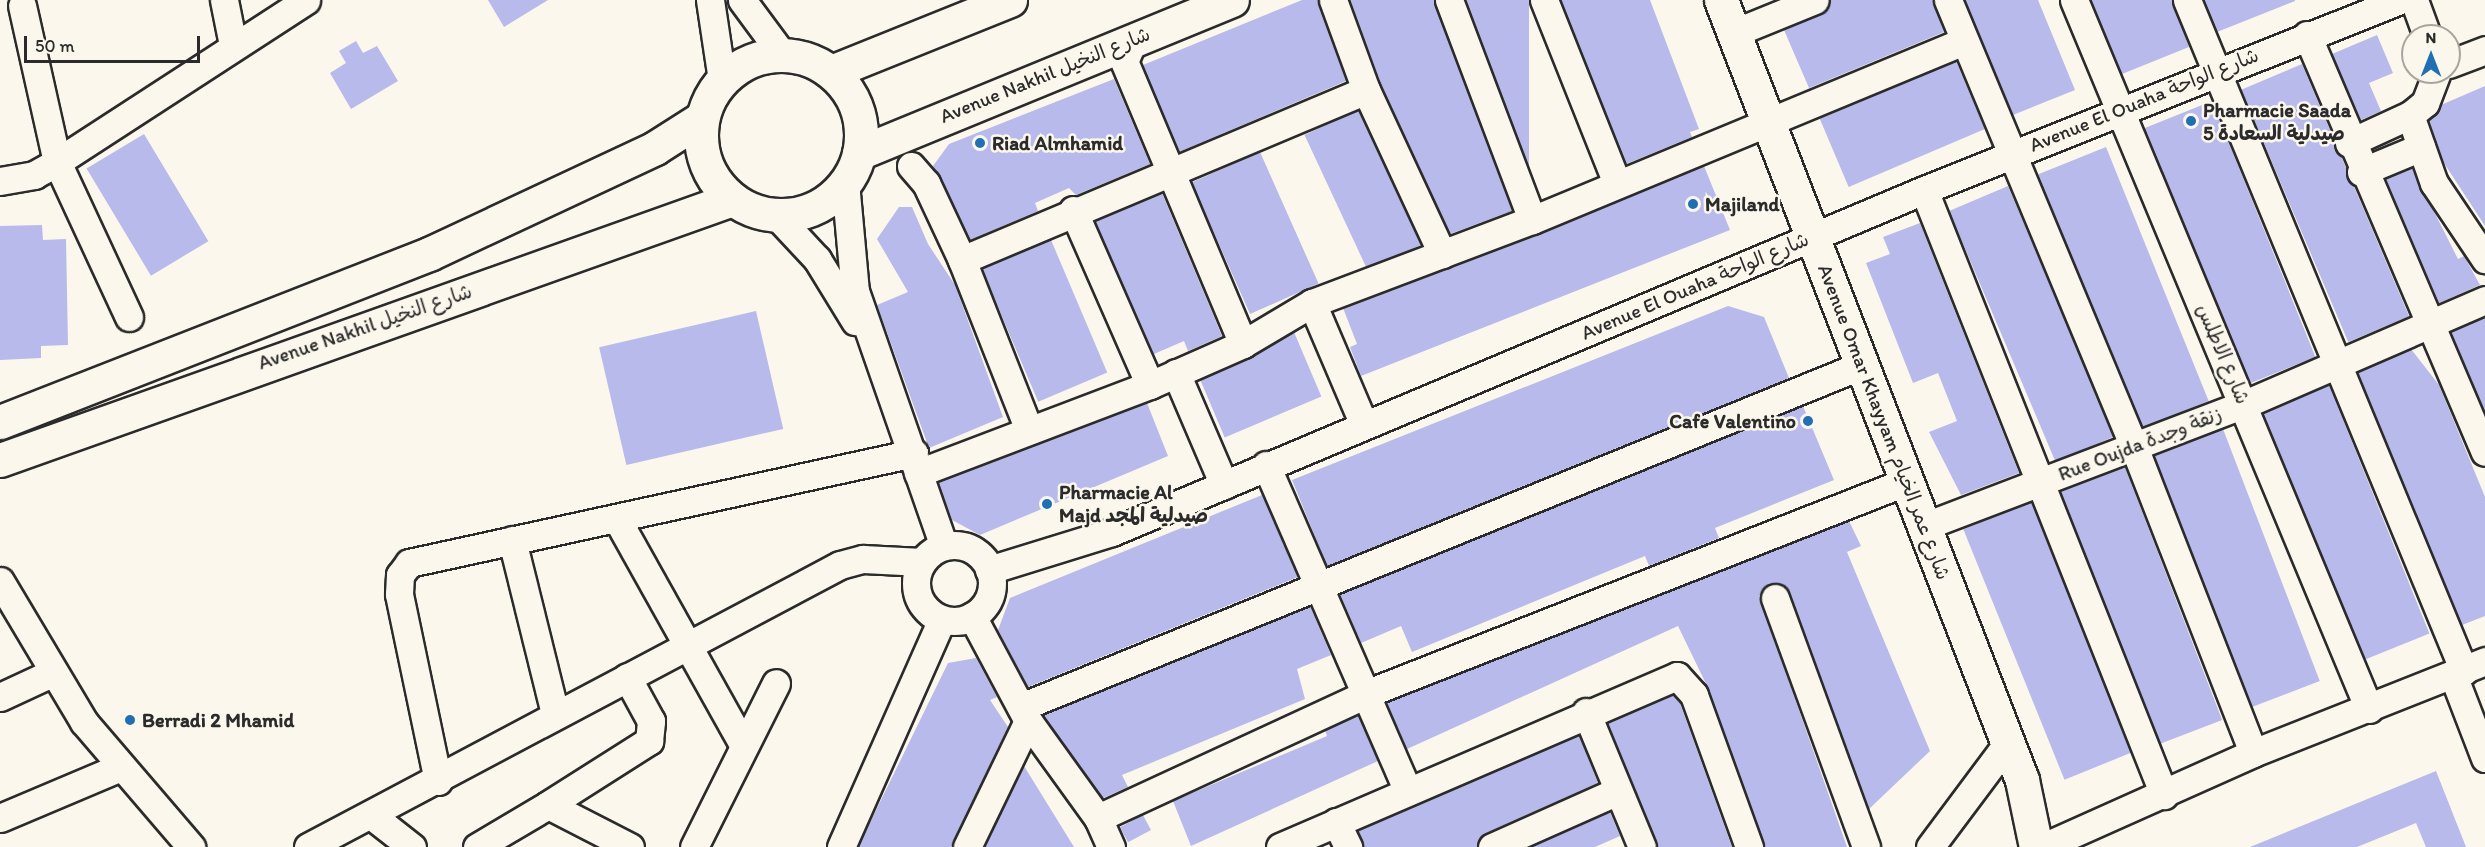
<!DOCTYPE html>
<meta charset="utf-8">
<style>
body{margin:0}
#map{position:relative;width:2485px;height:847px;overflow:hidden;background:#fbf7ec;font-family:Itim,"Playpen Sans Arabic",sans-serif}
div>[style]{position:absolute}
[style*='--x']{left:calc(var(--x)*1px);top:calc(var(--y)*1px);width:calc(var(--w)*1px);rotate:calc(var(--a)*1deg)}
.building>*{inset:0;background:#b7baeb;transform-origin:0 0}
.roads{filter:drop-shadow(2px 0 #2b2b2b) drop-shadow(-2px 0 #2b2b2b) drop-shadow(0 2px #2b2b2b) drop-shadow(0 -2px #2b2b2b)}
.minor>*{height:27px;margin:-13.5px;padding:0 13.5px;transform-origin:13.5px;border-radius:13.5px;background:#fbf7ec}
.minor>.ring{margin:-13.5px;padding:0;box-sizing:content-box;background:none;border:27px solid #fbf7ec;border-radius:50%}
.tertiary>*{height:33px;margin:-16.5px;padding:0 16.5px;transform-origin:16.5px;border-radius:16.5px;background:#fbf7ec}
.tertiary>.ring{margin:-16.5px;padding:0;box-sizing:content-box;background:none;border:33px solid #fbf7ec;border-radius:50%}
.dots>*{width:16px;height:16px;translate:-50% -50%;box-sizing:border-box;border:3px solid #fbf7ec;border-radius:50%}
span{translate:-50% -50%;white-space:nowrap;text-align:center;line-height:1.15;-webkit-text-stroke:5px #fbf7ec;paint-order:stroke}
.street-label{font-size:20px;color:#2b2b2b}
.poi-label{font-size:20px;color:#2b2b2b;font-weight:700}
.left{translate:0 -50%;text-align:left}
.right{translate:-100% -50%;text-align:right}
.north{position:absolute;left:2401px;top:24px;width:60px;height:60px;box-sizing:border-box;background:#fbf7ec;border:2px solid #a8a59f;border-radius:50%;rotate:0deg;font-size:16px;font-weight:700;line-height:24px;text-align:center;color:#2b2b2b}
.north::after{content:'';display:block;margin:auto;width:21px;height:27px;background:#1f6fb2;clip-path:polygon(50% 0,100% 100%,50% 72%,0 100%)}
.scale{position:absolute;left:24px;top:36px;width:176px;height:27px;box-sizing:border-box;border:3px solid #2b2b2b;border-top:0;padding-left:8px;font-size:18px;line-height:21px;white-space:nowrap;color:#2b2b2b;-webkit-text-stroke:4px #fbf7ec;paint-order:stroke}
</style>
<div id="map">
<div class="building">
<div style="clip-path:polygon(488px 0,548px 0,504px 27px)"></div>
<div style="clip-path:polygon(1302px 0,1318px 0,1346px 81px,1179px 152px,1143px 65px)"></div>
<div style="clip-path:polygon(1350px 0,1434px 0,1512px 211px,1450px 234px,1381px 84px)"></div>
<div style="left:1466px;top:0;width:63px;height:213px"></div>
<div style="clip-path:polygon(1561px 0,1650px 0,1699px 129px,1690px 132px,1692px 137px,1626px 164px)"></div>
<div style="clip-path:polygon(1830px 0,1933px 0,1944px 32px,1809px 88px,1784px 30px,1821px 14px)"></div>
<div style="clip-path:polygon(1965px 0,2038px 0,2075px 90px,2013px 115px)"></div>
<div style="clip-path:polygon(2091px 0,2172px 0,2189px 47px,2122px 74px)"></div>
<div style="clip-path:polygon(2204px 0,2295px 0,2295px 1px,2217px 32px)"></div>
<div style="clip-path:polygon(2377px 35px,2393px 73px,2369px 83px,2381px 111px,2361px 120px,2332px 54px)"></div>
<div style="clip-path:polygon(356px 41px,363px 53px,377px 46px,398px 81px,351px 109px,330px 73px,346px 63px,339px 51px)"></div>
<div style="left:1956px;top:61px;width:74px;height:148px;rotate:67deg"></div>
<div style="left:2302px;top:64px;width:274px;height:66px;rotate:67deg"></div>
<div style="clip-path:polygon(1114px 79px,1150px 164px,1076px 195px,1069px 188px,1035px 203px,1038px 211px,970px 240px,933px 166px,949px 144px)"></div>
<div style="clip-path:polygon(2485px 86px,2485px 226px,2442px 160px,2429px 120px,2441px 105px)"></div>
<div style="left:2212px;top:101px;width:276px;height:73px;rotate:68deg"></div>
<div style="left:1358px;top:110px;width:149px;height:59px;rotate:65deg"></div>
<div style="left:144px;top:134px;width:125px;height:67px;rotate:59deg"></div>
<div style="left:2106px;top:147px;width:274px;height:73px;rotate:68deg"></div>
<div style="left:1260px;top:152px;width:144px;height:75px;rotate:66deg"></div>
<div style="clip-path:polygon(1704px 166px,1730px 230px,1361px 376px,1350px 347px,1357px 344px,1343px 308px)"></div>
<div style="clip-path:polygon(2412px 168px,2458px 259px,2464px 256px,2480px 285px,2439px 303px,2386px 179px)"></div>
<div style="left:2008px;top:186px;width:272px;height:64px;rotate:67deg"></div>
<div style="clip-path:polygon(1162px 193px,1222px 336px,1188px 351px,1184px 341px,1154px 354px,1095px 221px)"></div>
<div style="clip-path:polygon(899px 207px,912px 207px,928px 244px,955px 285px,1003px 417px,929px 448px,877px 305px,908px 292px,877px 239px)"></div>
<div style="clip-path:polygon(1920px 223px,2019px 473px,1961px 495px,1929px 432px,1957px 421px,1938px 373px,1913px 383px,1866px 263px,1890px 254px,1883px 237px)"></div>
<div style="clip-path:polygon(42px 225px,43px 240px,66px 239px,68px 345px,41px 346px,41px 358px,0 360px,0 226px)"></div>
<div style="left:1051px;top:240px;width:144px;height:75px;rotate:67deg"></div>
<div style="clip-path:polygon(1728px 306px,1764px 317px,1789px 378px,1327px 566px,1292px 480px)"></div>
<div style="left:756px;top:311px;width:121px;height:161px;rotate:77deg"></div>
<div style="clip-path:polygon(2485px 317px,2485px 412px,2451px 332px)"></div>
<div style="left:1294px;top:332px;width:70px;height:105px;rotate:67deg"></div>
<div style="clip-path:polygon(2411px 349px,2439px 385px,2485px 497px,2485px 616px,2462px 625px,2358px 372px)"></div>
<div style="left:2329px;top:385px;width:268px;height:72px;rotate:68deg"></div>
<div style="clip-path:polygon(1147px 403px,1168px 456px,980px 535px,952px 520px,938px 482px)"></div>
<div style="clip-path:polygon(1803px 406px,1834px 480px,1715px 528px,1719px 538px,1649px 566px,1645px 556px,1412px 652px,1401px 626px,1361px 643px,1340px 594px)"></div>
<div style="left:2223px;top:429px;width:270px;height:74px;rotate:69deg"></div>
<div style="left:2125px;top:467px;width:271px;height:69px;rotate:69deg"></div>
<div style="clip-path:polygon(1262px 495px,1298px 577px,1028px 687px,998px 630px,1010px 598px)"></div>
<div style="left:2031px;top:502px;width:270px;height:73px;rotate:68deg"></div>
<div style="clip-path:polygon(1849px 521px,1861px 546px,1847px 552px,1930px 751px,1869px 809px,1790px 593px,1770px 583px,1759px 596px,1847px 847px,1764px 847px,1709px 690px,1678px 626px,1407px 749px,1387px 703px)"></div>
<div style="clip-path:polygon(1310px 606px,1331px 655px,1297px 669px,1305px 699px,1122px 775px,1128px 787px,1103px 798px,1043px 715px)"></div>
<div style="clip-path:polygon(976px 658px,997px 697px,990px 700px,1008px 727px,951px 847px,858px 847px,948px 663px)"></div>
<div style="clip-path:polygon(1673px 695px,1680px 703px,1732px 847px,1657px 847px,1608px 723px)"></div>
<div style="clip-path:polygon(1358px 715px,1378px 761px,1191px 846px,1173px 801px,1327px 736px,1325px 730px)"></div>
<div style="clip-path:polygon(1579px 735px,1598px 783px,1486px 833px,1477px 847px,1364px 847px,1358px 831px)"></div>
<div style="clip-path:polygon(1024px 766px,1074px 847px,984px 847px)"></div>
<div style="clip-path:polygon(2436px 771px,2466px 847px,2426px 847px,2416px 823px,2357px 847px,2250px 847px)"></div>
<div style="clip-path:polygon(1610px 812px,1620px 836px,1595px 847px,1531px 847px)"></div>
<div style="left:1143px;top:815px;width:17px;height:26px;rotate:62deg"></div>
</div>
<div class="roads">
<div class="minor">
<div style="--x:224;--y:0;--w:46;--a:78.7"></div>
<div style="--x:710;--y:0;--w:81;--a:81.5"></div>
<div style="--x:742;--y:0;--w:67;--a:53.5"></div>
<div style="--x:1333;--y:0;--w:96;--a:69.9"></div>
<div style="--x:1366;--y:90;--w:181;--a:65.1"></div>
<div style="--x:1449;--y:0;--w:235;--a:69.3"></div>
<div style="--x:1544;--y:0;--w:197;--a:68.3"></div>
<div style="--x:1948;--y:0;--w:484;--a:67.4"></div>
<div style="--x:2134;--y:447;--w:328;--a:68.7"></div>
<div style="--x:2074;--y:0;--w:768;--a:67.41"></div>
<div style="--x:2187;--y:0;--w:726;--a:67.57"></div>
<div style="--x:2414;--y:0;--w:38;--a:70"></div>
<div style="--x:1734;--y:33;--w:87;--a:-22.2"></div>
<div style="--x:2307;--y:35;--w:453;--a:66.9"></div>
<div style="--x:1134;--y:39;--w:24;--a:114"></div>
<div style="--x:1124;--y:61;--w:307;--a:67.2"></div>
<div style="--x:2449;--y:64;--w:39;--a:-21"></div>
<div style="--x:2437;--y:72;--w:33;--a:111"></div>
<div style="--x:2425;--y:103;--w:19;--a:141"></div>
<div style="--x:2410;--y:115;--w:72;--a:70.6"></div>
<div style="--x:2434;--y:183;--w:92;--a:56.1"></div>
<div style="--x:2349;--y:143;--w:67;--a:-24.7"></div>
<div style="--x:911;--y:166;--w:23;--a:49"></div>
<div style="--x:926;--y:183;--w:85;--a:64.9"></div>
<div style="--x:962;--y:260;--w:183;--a:68.5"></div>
<div style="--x:2361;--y:172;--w:65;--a:-22.6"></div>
<div style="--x:0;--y:181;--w:35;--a:-10"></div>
<div style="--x:34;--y:175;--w:26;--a:-29"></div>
<div style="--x:57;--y:162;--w:160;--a:-102.6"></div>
<div style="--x:845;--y:182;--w:109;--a:84.8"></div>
<div style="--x:855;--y:291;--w:270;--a:70.8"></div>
<div style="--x:1924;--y:190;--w:651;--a:68.36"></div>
<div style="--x:1073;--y:210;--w:191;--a:66.3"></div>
<div style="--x:775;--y:214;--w:62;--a:47"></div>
<div style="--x:817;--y:259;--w:73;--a:58.5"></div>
<div style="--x:962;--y:260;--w:438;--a:-22.8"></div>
<div style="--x:1312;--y:303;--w:133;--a:66.9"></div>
<div style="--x:129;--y:317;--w:171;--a:-114.9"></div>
<div style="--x:57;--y:162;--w:297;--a:-33"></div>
<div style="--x:1176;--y:373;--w:122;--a:66.8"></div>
<div style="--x:1266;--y:465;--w:356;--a:66.5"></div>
<div style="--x:918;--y:473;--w:248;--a:-20.8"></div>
<div style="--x:1150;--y:385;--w:102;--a:-23.8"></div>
<div style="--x:1243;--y:344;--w:80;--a:-30.7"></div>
<div style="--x:1312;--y:303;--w:235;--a:-20.7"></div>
<div style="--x:1532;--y:220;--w:465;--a:-22.5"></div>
<div style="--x:617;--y:519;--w:260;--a:60.8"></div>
<div style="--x:1925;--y:526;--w:342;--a:-20.9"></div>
<div style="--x:2245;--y:404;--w:262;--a:-23.4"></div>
<div style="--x:512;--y:540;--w:179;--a:76.1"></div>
<div class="ring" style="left:916px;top:545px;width:49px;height:49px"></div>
<div style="--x:989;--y:570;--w:129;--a:-17.2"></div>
<div style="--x:1112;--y:532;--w:881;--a:-22.84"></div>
<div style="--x:1924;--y:190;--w:513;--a:-21.76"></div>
<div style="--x:0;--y:581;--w:164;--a:59.2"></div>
<div style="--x:84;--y:722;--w:165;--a:49.4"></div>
<div style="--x:1775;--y:598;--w:265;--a:69.9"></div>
<div style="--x:972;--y:616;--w:119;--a:61.9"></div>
<div style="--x:1028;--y:721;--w:120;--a:54.2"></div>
<div style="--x:1098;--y:818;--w:32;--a:66"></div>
<div style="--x:2453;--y:675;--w:89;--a:68.9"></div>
<div style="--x:0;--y:697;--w:57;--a:-24.8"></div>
<div style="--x:1021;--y:707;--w:908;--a:-22.13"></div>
<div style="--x:1586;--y:712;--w:146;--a:67.5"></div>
<div style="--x:438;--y:781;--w:191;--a:-101.8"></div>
<div style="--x:399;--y:594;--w:19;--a:-87"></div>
<div style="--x:400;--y:575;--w:15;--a:-53"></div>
<div style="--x:409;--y:563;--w:517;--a:-12.29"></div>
<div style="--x:548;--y:805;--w:120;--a:-32.4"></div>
<div style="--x:649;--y:741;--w:20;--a:-84"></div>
<div style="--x:651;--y:721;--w:50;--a:-118.6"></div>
<div style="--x:371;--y:815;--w:52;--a:38"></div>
<div style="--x:0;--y:818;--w:131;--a:-22.9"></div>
<div style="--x:1098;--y:818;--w:298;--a:-24.8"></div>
<div style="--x:1368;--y:693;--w:577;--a:-21.45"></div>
<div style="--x:1336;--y:822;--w:28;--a:64"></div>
<div style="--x:308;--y:847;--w:602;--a:-27.93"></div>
<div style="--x:840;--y:565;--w:24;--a:-15"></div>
<div style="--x:863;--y:559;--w:59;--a:2.9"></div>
<div style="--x:477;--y:847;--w:82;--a:-30.6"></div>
<div style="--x:548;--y:805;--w:92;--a:27.1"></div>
<div style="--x:694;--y:847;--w:183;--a:-63.4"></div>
<div style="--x:841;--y:847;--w:249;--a:-66.1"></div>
<div style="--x:967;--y:847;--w:140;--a:-64.2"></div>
<div style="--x:1280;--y:847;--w:432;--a:-23.3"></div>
<div style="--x:1677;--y:676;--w:25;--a:48"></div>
<div style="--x:1694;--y:695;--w:162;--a:70.1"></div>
<div style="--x:1492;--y:847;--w:138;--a:-24"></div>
<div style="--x:1930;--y:847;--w:129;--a:-53.2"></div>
<div style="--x:2043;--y:847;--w:230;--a:-24.1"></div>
<div style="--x:2253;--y:753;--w:250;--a:-21.6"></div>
</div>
<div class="tertiary">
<div style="--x:1721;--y:0;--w:836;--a:68.9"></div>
<div style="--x:2022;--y:780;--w:68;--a:78.2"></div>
<div class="ring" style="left:701px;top:55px;width:127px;height:127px"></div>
<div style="--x:831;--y:72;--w:193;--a:-21.9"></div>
<div style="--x:859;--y:153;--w:403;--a:-22.3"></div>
<div style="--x:0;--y:422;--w:461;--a:-21.4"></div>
<div style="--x:429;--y:254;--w:250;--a:-25.1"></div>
<div style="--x:655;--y:148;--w:56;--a:-32.6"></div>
<div style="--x:0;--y:460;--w:777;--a:-19.62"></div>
</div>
</div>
<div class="dots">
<div style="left:2191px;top:121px;background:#1f6fb2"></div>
<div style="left:980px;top:143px;background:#1f6fb2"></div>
<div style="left:1693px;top:204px;background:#1f6fb2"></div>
<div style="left:1808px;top:421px;background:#1f6fb2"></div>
<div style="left:1047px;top:504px;background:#1f6fb2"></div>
<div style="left:130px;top:720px;background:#1f6fb2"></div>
</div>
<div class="street-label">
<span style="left:1045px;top:75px;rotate:-22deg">Avenue Nakhil شارع النخيل</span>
<span style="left:2144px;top:100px;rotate:-22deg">Avenue El Ouaha شارع الواحة</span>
<span style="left:1695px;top:286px;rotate:-23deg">Avenue El Ouaha شارع الواحة</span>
<span style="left:365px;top:327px;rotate:-19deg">Avenue Nakhil شارع النخيل</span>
<span style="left:2223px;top:354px;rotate:67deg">شارع الاطلس</span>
<span style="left:1884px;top:422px;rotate:69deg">Avenue Omar Khayyam شارع عمر الخيام</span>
<span style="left:2140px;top:444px;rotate:-21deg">Rue Oujda زنقة وجدة</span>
</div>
<div class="poi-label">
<span class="left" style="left:2203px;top:122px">Pharmacie Saada<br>5 صيدلية السعادة</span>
<span class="left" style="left:992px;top:143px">Riad Almhamid</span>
<span class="left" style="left:1705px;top:204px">Majiland</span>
<span class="right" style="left:1796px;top:421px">Cafe Valentino</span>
<span class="left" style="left:1059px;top:504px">Pharmacie Al<br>Majd صيدلية المجد</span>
<span class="left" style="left:142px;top:720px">Berradi 2 Mhamid</span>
</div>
<div class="north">N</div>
<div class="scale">50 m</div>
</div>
